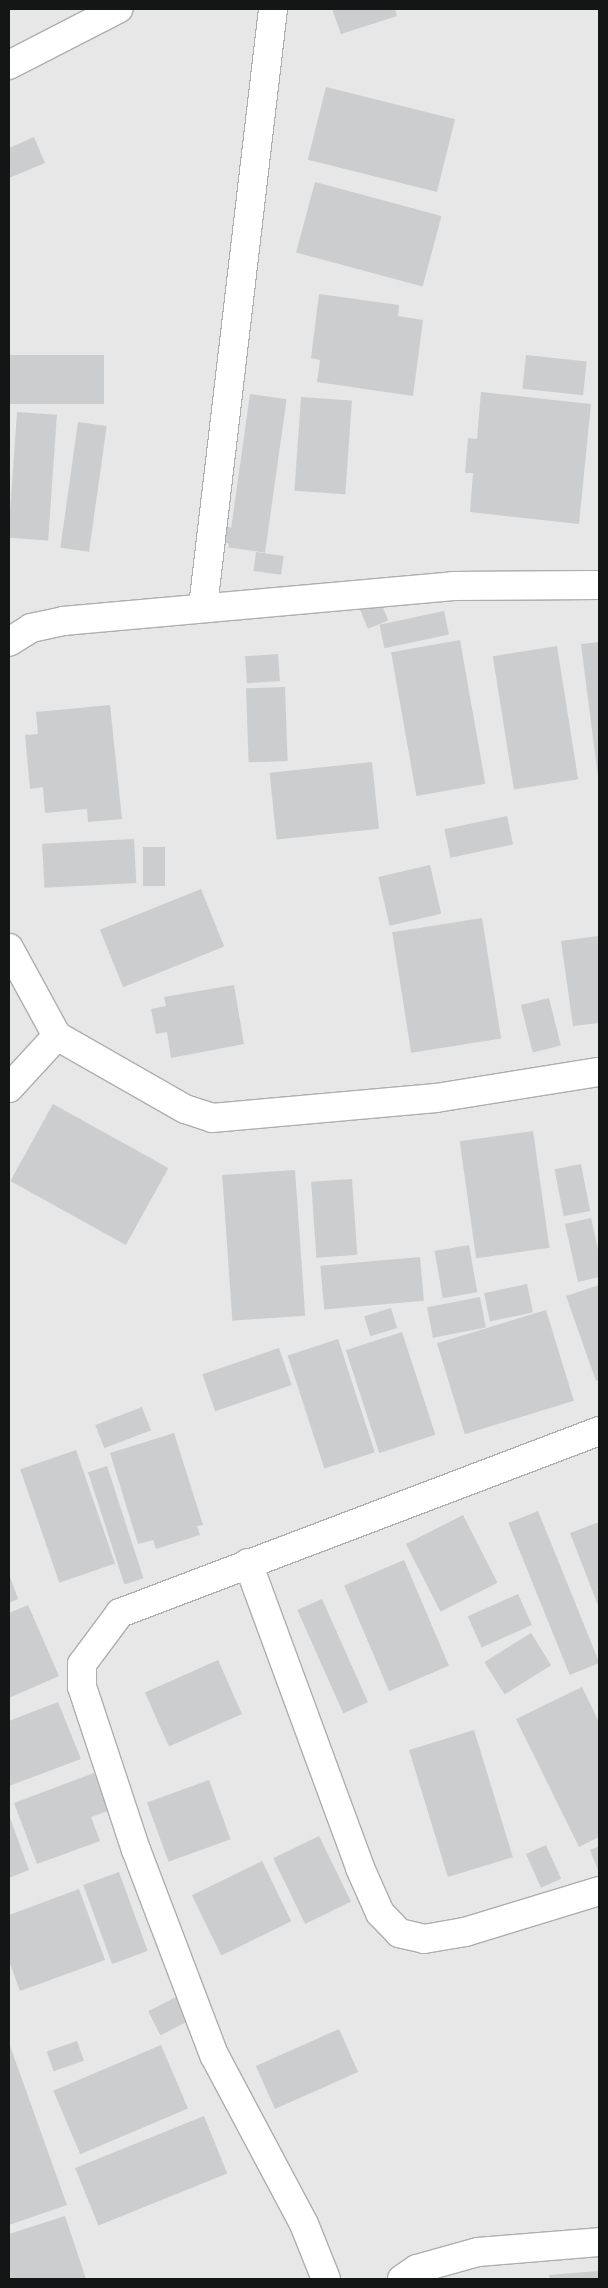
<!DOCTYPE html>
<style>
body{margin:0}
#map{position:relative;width:608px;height:2288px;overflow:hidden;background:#e7e7e8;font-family:Signika,sans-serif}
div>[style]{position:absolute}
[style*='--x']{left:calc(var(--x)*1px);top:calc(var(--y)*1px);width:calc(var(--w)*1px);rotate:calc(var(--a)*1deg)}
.building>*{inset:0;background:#cccdce;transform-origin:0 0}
.roads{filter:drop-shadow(1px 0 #aeaeaf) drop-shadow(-1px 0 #aeaeaf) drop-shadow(0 1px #aeaeaf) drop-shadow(0 -1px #aeaeaf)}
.minor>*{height:28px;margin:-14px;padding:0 14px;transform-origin:14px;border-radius:14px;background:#fff}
span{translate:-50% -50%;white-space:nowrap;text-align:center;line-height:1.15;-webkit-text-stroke:4.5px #f4f5f6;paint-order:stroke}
.frame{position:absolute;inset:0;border:10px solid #141515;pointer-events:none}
</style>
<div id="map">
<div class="building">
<div style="clip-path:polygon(332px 9px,395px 9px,397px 16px,341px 34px)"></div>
<div style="left:326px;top:87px;width:133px;height:75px;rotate:14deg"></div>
<div style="clip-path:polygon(34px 137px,45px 163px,9px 178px,9px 148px)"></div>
<div style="left:315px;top:182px;width:131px;height:73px;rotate:15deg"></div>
<div style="clip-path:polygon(319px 294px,399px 305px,398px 316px,423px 320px,413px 396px,317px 382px,320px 360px,311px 358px)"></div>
<div style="left:104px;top:355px;width:49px;height:95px;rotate:90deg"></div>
<div style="left:526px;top:355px;width:61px;height:34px;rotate:6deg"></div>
<div style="clip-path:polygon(481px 392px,591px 404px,579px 524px,470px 512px,473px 473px,465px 473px,468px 438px,477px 439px)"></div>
<div style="left:250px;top:394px;width:37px;height:155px;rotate:8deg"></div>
<div style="left:301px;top:397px;width:51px;height:94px;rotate:4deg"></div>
<div style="left:17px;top:412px;width:40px;height:126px;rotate:4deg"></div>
<div style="left:78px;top:422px;width:29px;height:127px;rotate:8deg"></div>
<div style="left:223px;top:526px;width:10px;height:16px;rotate:11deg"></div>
<div style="left:256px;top:552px;width:28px;height:19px;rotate:8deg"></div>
<div style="left:380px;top:600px;width:22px;height:22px;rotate:68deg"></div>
<div style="left:444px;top:611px;width:24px;height:66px;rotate:78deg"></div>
<div style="left:460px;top:640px;width:146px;height:70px;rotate:80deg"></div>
<div style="clip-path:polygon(599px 642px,599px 777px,598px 777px,581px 644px)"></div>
<div style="left:557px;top:646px;width:135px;height:65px;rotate:81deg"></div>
<div style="left:278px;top:654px;width:27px;height:33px;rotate:86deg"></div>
<div style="left:285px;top:687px;width:74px;height:39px;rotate:88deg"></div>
<div style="clip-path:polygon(110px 705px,122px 819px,88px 822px,87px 809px,45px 813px,43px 787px,30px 789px,25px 735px,38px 734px,36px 712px)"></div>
<div style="left:372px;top:762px;width:67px;height:103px;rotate:84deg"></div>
<div style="left:507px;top:816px;width:29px;height:64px;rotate:78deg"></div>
<div style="left:134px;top:839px;width:44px;height:92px;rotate:87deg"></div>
<div style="left:143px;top:847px;width:22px;height:39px"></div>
<div style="left:430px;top:865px;width:50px;height:53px;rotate:77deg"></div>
<div style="left:201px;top:889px;width:62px;height:109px;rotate:68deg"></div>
<div style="left:482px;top:918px;width:122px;height:91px;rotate:81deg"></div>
<div style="clip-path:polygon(598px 936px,599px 1023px,573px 1026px,561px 941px)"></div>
<div style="clip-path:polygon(234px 985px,244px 1044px,171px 1058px,167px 1032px,156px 1034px,151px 1009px,166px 1006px,164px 997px)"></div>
<div style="left:549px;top:998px;width:49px;height:29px;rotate:76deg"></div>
<div style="left:53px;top:1104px;width:132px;height:88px;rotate:29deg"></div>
<div style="left:533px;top:1131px;width:118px;height:74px;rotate:82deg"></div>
<div style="left:581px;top:1164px;width:48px;height:27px;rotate:79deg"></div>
<div style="left:295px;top:1170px;width:146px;height:73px;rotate:86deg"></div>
<div style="left:352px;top:1179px;width:76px;height:41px;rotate:86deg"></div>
<div style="clip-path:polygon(591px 1218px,599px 1254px,599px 1277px,578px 1282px,565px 1224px)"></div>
<div style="left:469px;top:1245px;width:48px;height:35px;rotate:80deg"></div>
<div style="left:420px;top:1257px;width:44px;height:100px;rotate:85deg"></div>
<div style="left:527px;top:1284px;width:29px;height:44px;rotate:78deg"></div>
<div style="clip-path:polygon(599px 1285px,599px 1380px,596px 1381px,566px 1296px)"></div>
<div style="left:480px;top:1297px;width:31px;height:54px;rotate:79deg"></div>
<div style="left:391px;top:1308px;width:21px;height:28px;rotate:73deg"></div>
<div style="left:546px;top:1310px;width:95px;height:114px;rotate:73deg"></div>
<div style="left:402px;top:1332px;width:108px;height:59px;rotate:72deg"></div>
<div style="left:338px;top:1339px;width:119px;height:53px;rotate:72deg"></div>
<div style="left:279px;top:1348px;width:39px;height:81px;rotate:71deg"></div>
<div style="left:142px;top:1407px;width:25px;height:50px;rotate:69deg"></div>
<div style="clip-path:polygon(174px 1433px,203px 1525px,197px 1526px,200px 1535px,156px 1549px,153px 1540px,138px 1544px,110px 1453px)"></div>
<div style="left:76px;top:1450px;width:120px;height:59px;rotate:71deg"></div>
<div style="left:107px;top:1466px;width:118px;height:20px;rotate:72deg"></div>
<div style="left:538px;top:1511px;width:164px;height:32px;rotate:68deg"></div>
<div style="left:463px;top:1515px;width:76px;height:64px;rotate:63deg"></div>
<div style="clip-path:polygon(599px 1522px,599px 1608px,570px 1533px)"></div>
<div style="left:404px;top:1560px;width:115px;height:65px;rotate:67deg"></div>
<div style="clip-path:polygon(9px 1574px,18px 1599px,9px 1603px)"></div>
<div style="left:518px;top:1594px;width:34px;height:55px;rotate:66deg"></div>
<div style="left:322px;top:1599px;width:113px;height:27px;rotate:66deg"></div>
<div style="clip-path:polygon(28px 1605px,59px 1676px,9px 1698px,9px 1613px)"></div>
<div style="left:531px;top:1633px;width:38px;height:55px;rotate:58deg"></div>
<div style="left:218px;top:1660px;width:59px;height:80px;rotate:66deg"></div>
<div style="clip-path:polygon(582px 1687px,599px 1722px,599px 1837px,579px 1847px,516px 1719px)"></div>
<div style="clip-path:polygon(58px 1702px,81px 1759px,9px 1786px,9px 1721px)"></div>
<div style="left:474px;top:1730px;width:133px;height:68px;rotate:73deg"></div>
<div style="clip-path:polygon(94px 1773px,108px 1811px,91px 1817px,100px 1841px,37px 1864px,14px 1803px)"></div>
<div style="left:209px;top:1780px;width:63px;height:66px;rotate:70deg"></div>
<div style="clip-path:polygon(9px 1815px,29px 1870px,9px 1878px)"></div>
<div style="left:319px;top:1836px;width:73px;height:51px;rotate:64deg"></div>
<div style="left:546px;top:1845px;width:37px;height:22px;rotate:66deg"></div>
<div style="clip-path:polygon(599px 1846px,599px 1873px,590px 1850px)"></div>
<div style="left:262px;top:1861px;width:67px;height:78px;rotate:64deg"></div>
<div style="left:119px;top:1872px;width:84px;height:38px;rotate:70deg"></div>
<div style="clip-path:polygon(79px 1889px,105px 1960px,20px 1991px,9px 1961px,9px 1915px)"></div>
<div style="left:182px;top:1994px;width:27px;height:38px;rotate:63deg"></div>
<div style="left:339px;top:2029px;width:47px;height:91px;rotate:66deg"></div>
<div style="left:77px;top:2041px;width:21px;height:32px;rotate:71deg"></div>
<div style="clip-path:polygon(9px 2043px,67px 2205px,9px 2225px)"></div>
<div style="left:161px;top:2045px;width:69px;height:117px;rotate:67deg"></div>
<div style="left:204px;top:2116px;width:62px;height:139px;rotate:68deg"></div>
<div style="clip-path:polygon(65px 2216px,86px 2279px,9px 2279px,9px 2234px)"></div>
<div style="clip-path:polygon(598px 2271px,599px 2279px,550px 2279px,549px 2275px)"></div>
</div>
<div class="roads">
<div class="minor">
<div style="--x:9;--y:65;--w:123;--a:-27.2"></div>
<div style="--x:203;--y:607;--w:602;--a:-83.32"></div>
<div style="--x:9;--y:642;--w:26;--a:-32"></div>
<div style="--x:31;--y:628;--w:33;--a:-12"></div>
<div style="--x:63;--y:621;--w:392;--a:-5.1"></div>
<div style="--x:453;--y:586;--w:146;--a:-0.4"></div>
<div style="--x:9;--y:948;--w:100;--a:61.4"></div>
<div style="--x:57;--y:1036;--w:147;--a:29.7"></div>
<div style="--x:185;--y:1109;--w:28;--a:18"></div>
<div style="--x:212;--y:1118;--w:225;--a:-5.1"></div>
<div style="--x:436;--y:1098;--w:165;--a:-9.1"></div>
<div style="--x:9;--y:1088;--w:71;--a:-47.3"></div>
<div style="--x:248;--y:1563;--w:325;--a:69.8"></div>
<div style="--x:360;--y:1868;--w:49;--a:66"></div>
<div style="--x:380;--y:1913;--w:28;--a:46"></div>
<div style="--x:399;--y:1933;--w:26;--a:13"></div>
<div style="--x:424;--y:1939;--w:42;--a:-9.7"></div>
<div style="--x:465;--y:1932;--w:140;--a:-17"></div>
<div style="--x:326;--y:2279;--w:59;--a:-111.8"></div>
<div style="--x:304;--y:2224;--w:191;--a:-118"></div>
<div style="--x:214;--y:2055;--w:219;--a:-110.8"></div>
<div style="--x:136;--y:1850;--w:172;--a:-108.3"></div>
<div style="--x:82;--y:1687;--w:23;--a:-90"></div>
<div style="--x:82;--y:1664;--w:64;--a:-53.3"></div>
<div style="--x:120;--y:1613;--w:512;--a:-20.8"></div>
<div style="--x:402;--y:2279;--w:18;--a:-34"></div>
<div style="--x:417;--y:2269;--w:63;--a:-15.6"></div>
<div style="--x:478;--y:2252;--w:121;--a:-4.7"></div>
</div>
</div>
<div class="frame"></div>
</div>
